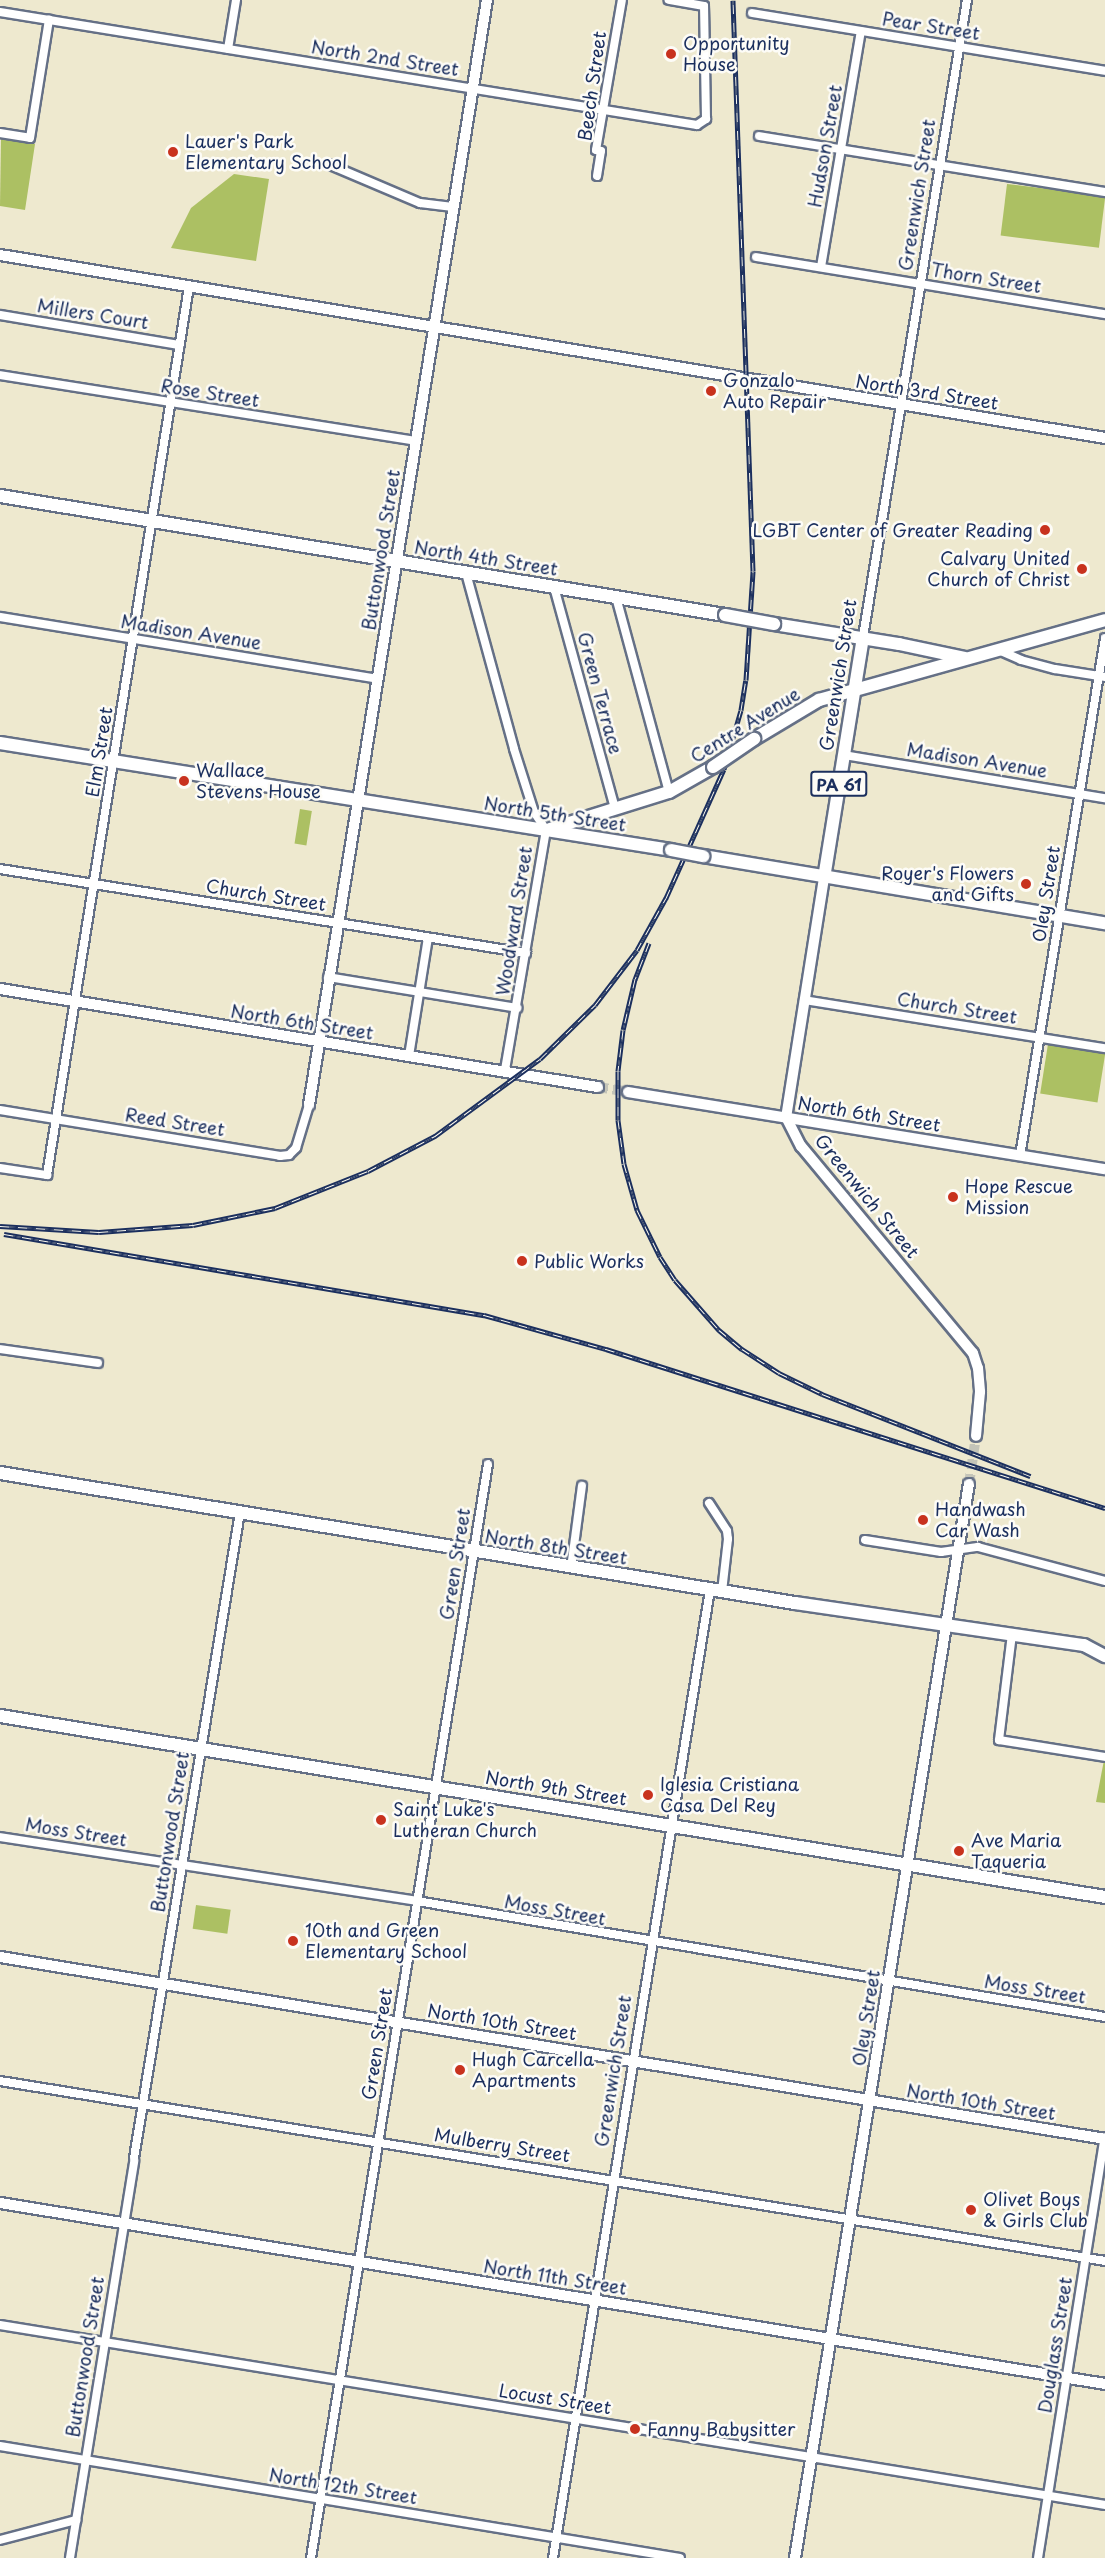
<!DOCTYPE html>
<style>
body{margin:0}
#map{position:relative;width:1105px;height:2558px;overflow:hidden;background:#eee9cf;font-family:"Playpen Sans",sans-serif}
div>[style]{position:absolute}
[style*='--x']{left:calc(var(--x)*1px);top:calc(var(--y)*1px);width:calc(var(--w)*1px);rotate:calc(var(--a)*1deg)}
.green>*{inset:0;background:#acc063;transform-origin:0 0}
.tertiary-tunnel>*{height:10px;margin-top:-5px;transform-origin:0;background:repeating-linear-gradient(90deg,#c4c4b8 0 10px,transparent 0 15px)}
.roads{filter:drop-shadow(2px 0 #657086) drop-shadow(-2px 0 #657086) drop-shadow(0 2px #657086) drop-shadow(0 -2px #657086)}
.minor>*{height:8px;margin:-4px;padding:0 4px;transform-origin:4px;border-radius:4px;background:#fff}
.tertiary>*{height:10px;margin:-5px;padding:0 5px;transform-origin:5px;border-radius:5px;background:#fff}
.secondary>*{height:12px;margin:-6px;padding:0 6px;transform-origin:6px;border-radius:6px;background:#fff}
.primary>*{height:12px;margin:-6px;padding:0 6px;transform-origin:6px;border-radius:6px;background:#fff}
.rail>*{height:5px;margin-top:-2.5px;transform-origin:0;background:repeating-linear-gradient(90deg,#fdfcf7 0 9px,#1b2f5e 0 18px);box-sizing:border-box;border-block:2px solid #1b2f5e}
.bridges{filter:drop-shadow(2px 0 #657086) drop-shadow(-2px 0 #657086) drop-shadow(0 2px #657086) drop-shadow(0 -2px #657086)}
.primary-bridge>*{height:12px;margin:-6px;padding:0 6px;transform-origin:6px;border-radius:6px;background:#fff}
.dots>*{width:16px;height:16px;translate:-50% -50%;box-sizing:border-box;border:3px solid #fdfcf7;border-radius:50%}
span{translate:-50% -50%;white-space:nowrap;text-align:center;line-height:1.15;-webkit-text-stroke:5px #fdfcf7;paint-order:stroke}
.shield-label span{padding:2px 4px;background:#fdfcf7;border:2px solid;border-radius:4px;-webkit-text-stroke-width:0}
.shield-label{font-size:16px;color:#1b2f5e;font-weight:700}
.street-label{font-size:18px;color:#1b2f5e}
.poi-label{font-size:18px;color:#1b2f5e}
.left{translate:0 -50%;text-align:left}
.right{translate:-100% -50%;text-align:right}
</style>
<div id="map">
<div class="green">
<div style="clip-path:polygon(1px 139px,35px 144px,25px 210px,0 206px)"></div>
<div style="clip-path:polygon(234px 174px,269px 179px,256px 261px,171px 248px,191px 208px)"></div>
<div style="left:1007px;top:184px;width:99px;height:52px;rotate:7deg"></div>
<div style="left:300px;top:809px;width:12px;height:35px;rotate:9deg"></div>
<div style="left:1048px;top:1044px;width:58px;height:50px;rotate:9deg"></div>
<div style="clip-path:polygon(1104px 1760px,1105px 1760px,1105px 1803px,1096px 1802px)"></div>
<div style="left:196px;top:1905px;width:35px;height:24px;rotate:8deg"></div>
</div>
<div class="tertiary-tunnel">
<div style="--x:598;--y:1087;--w:30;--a:9"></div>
<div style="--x:969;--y:1484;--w:49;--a:-81.7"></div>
</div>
<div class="roads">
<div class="minor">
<div style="--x:0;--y:12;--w:706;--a:9.21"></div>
<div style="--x:697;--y:125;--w:11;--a:-34"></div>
<div style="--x:706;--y:119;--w:113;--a:-91"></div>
<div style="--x:704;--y:6;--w:36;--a:-170"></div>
<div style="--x:752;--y:13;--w:358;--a:9.3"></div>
<div style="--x:228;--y:49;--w:50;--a:-80.7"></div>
<div style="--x:0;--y:133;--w:30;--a:9"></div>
<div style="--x:30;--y:138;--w:120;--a:-80.9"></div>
<div style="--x:759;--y:136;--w:351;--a:9.2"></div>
<div style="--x:328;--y:164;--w:100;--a:23"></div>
<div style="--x:420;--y:203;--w:33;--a:7"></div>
<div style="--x:597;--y:176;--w:25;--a:-81"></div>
<div style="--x:601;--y:151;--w:5;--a:-169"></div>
<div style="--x:596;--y:150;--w:152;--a:-80.2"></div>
<div style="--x:756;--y:257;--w:354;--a:9.3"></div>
<div style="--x:821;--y:267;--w:239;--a:-80.4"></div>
<div style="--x:0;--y:315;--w:182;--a:9.5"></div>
<div style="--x:0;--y:375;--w:420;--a:9"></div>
<div style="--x:466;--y:573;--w:182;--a:74.7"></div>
<div style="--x:514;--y:749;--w:66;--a:72.4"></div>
<div style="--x:534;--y:812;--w:22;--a:56"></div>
<div style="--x:546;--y:830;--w:244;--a:99.7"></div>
<div style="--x:554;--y:587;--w:229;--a:74.6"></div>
<div style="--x:616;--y:597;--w:202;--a:74.8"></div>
<div style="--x:0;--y:617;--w:382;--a:9.3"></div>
<div style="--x:863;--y:637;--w:645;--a:-80.73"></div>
<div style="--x:1001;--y:651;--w:22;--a:24"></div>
<div style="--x:1021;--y:660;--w:35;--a:15"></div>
<div style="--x:1055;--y:669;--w:51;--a:9.1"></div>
<div style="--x:844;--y:755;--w:265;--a:9.4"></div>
<div style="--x:0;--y:869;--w:533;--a:9.07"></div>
<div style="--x:328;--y:977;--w:192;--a:9.3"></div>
<div style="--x:804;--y:1000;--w:305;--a:9.1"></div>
<div style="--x:409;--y:1056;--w:120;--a:-80.9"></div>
<div style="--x:0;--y:1110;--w:284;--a:9.3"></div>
<div style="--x:280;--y:1156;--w:9;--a:-6"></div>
<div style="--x:289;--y:1155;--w:10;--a:-45"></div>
<div style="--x:296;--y:1148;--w:45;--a:-73.2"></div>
<div style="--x:1020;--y:1156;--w:525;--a:-80.68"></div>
<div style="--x:0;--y:1168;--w:48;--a:8.5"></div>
<div style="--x:47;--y:1175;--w:900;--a:-80.92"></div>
<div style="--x:0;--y:1349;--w:99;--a:8.1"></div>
<div style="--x:709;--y:1503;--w:33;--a:57"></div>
<div style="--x:727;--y:1531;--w:8;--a:83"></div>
<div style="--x:728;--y:1539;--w:53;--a:96.5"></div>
<div style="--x:865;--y:1540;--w:77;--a:9"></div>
<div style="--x:941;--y:1552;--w:37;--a:-8"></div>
<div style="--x:978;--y:1547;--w:131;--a:15"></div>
<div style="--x:571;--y:1568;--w:83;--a:-82.4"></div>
<div style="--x:1012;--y:1634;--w:107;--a:97"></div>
<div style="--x:999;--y:1740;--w:107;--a:9.1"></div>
<div style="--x:0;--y:1837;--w:422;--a:8.7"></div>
<div style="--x:417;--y:1901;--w:698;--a:9.57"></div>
<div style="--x:0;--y:2081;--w:1120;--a:9.25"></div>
<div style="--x:134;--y:2158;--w:655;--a:-80.68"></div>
<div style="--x:0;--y:2325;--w:1120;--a:9.25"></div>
<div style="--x:0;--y:2446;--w:689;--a:9.35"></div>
<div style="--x:0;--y:2540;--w:79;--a:-14.7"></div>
<div style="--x:70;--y:2558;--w:402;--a:-80.8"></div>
<div style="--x:311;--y:2558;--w:1108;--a:-80.81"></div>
<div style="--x:553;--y:2558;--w:981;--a:-80.79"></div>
<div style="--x:1038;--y:2558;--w:426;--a:-81"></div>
</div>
<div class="tertiary">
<div style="--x:0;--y:255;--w:1120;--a:9.4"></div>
<div style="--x:824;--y:878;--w:242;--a:99"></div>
<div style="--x:786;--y:1117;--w:33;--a:63"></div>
<div style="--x:801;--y:1146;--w:269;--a:50.3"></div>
<div style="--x:973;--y:1353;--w:16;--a:72"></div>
<div style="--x:978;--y:1368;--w:24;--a:85"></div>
<div style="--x:980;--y:1392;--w:44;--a:95.2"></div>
<div style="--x:0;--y:989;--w:606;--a:9.31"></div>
<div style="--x:628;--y:1092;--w:483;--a:9.2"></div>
<div style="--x:309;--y:1105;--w:1119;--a:-80.85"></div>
<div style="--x:0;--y:1957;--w:1120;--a:9.35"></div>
<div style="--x:0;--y:2203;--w:1120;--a:9.3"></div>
<div style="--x:795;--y:2558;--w:1088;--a:-80.8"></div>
</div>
<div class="secondary">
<div style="--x:0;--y:1473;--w:806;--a:9.29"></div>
<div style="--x:795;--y:1603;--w:292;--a:8.3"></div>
<div style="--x:1084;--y:1645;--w:24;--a:28"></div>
<div style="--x:0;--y:1716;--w:1120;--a:9.3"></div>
</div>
<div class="primary">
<div style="--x:0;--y:496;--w:735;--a:9.32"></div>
<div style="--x:774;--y:624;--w:127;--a:9.1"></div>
<div style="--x:899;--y:644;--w:67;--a:12"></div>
<div style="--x:754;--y:739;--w:76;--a:-31"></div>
<div style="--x:819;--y:700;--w:297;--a:-15.6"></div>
<div style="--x:0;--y:743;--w:679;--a:9.06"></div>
<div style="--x:550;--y:829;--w:125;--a:-17.3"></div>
<div style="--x:669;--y:792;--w:51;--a:-29.6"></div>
<div style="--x:703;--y:856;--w:408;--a:9.5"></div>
<div style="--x:824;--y:878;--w:244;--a:-80.8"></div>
</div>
</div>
<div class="rail">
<div style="--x:649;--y:943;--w:39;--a:111"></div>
<div style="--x:635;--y:979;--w:52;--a:103.2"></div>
<div style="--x:623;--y:1030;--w:41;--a:97"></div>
<div style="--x:618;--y:1071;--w:49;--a:90"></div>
<div style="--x:618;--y:1120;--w:44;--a:82.2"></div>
<div style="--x:624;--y:1164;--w:48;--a:74.2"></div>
<div style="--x:637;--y:1210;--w:52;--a:63.9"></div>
<div style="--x:660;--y:1257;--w:27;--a:57"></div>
<div style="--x:675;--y:1280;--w:67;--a:48.7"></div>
<div style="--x:719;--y:1330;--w:30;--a:40"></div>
<div style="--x:742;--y:1349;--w:44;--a:33"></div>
<div style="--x:779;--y:1373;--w:48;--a:26"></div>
<div style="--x:822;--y:1394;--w:224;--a:21.5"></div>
<div style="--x:0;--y:1226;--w:99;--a:3.5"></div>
<div style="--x:99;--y:1232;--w:94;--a:-4.3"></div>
<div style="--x:193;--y:1225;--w:84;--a:-11.7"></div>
<div style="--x:275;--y:1208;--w:100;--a:-21.7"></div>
<div style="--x:368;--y:1171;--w:76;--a:-27.6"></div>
<div style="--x:435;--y:1136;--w:130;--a:-36.3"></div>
<div style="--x:540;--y:1059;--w:77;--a:-44.5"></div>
<div style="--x:595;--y:1005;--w:69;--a:-52.6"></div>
<div style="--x:637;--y:950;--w:60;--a:-60.9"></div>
<div style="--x:666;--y:898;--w:141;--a:-65.8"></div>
<div style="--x:724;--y:769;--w:61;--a:-73.9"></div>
<div style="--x:741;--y:710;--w:30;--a:-81"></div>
<div style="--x:746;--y:680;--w:109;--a:-86.3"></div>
<div style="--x:753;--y:571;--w:571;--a:-92.01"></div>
<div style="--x:4;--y:1234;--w:487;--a:9.6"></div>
<div style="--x:484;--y:1315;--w:127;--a:15.6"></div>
<div style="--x:606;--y:1349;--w:524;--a:17.67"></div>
</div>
<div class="bridges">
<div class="primary-bridge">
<div style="--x:725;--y:615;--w:50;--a:10.4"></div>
<div style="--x:713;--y:767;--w:50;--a:-34.3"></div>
<div style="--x:671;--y:850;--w:33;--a:11"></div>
</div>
</div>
<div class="dots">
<div style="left:671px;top:54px;background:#c8321e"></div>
<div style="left:173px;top:152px;background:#c8321e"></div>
<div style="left:711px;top:391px;background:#c8321e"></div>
<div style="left:1045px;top:530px;background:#c8321e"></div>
<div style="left:1082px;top:569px;background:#c8321e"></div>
<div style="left:184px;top:781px;background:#c8321e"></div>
<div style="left:1026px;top:884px;background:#c8321e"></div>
<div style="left:953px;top:1197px;background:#c8321e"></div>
<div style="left:522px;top:1261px;background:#c8321e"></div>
<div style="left:923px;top:1520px;background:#c8321e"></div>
<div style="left:648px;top:1795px;background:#c8321e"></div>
<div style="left:381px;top:1820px;background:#c8321e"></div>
<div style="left:959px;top:1851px;background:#c8321e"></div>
<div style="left:293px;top:1941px;background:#c8321e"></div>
<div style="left:460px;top:2070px;background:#c8321e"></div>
<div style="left:971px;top:2210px;background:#c8321e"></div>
<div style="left:635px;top:2429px;background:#c8321e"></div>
</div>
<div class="shield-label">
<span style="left:839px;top:784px">PA 61</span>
</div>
<div class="street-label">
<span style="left:931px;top:26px;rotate:9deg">Pear Street</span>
<span style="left:385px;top:58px;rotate:9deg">North 2nd Street</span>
<span style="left:592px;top:86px;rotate:-82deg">Beech Street</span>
<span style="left:825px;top:146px;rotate:-80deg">Hudson Street</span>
<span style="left:917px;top:195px;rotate:-81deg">Greenwich Street</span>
<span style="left:986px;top:278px;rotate:9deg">Thorn Street</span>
<span style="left:93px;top:314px;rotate:9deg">Millers Court</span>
<span style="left:927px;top:392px;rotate:9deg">North 3rd Street</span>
<span style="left:210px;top:393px;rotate:9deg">Rose Street</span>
<span style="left:381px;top:550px;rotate:-81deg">Buttonwood Street</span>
<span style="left:486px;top:558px;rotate:9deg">North 4th Street</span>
<span style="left:191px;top:632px;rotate:9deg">Madison Avenue</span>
<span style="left:838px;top:675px;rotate:-81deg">Greenwich Street</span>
<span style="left:600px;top:693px;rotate:75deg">Green Terrace</span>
<span style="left:745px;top:725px;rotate:-32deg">Centre Avenue</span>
<span style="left:99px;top:752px;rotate:-81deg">Elm Street</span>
<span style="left:977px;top:760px;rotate:9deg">Madison Avenue</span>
<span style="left:555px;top:814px;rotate:9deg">North 5th Street</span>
<span style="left:1046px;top:894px;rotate:-81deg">Oley Street</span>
<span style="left:266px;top:895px;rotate:9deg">Church Street</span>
<span style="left:514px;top:921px;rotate:-81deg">Woodward Street</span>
<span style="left:957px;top:1008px;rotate:9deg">Church Street</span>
<span style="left:302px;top:1022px;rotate:9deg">North 6th Street</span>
<span style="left:869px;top:1114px;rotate:9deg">North 6th Street</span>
<span style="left:175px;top:1122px;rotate:9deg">Reed Street</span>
<span style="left:867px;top:1196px;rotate:51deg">Greenwich Street</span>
<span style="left:556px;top:1547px;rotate:9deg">North 8th Street</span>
<span style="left:455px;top:1564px;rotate:-81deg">Green Street</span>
<span style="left:556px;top:1788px;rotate:9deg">North 9th Street</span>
<span style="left:76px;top:1832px;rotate:9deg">Moss Street</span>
<span style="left:170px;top:1832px;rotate:-81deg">Buttonwood Street</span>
<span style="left:555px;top:1910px;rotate:10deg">Moss Street</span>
<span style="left:1035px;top:1989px;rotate:9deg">Moss Street</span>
<span style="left:866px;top:2018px;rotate:-81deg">Oley Street</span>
<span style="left:502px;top:2022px;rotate:9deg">North 10th Street</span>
<span style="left:377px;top:2044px;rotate:-81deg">Green Street</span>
<span style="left:613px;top:2071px;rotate:-81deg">Greenwich Street</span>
<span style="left:981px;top:2102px;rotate:9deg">North 10th Street</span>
<span style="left:502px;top:2145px;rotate:9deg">Mulberry Street</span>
<span style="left:555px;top:2277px;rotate:9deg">North 11th Street</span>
<span style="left:1055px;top:2345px;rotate:-81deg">Douglass Street</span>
<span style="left:85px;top:2357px;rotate:-81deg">Buttonwood Street</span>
<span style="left:555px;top:2399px;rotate:9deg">Locust Street</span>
<span style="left:343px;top:2486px;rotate:9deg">North 12th Street</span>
</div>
<div class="poi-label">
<span class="left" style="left:683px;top:54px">Opportunity<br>House</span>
<span class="left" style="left:185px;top:152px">Lauer's Park<br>Elementary School</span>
<span class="left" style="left:723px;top:391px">Gonzalo<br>Auto Repair</span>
<span class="right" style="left:1033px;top:530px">LGBT Center of Greater Reading</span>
<span class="right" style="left:1070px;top:569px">Calvary United<br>Church of Christ</span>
<span class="left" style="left:196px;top:781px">Wallace<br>Stevens House</span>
<span class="right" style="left:1014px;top:884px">Royer's Flowers<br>and Gifts</span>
<span class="left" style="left:965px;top:1197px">Hope Rescue<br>Mission</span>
<span class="left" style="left:534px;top:1261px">Public Works</span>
<span class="left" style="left:935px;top:1520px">Handwash<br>Car Wash</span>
<span class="left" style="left:660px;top:1795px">Iglesia Cristiana<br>Casa Del Rey</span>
<span class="left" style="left:393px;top:1820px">Saint Luke's<br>Lutheran Church</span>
<span class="left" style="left:971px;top:1851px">Ave Maria<br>Taqueria</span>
<span class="left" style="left:305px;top:1941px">10th and Green<br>Elementary School</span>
<span class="left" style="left:472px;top:2070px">Hugh Carcella<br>Apartments</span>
<span class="left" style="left:983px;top:2210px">Olivet Boys<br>&amp; Girls Club</span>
<span class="left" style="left:647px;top:2429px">Fanny Babysitter</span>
</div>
</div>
